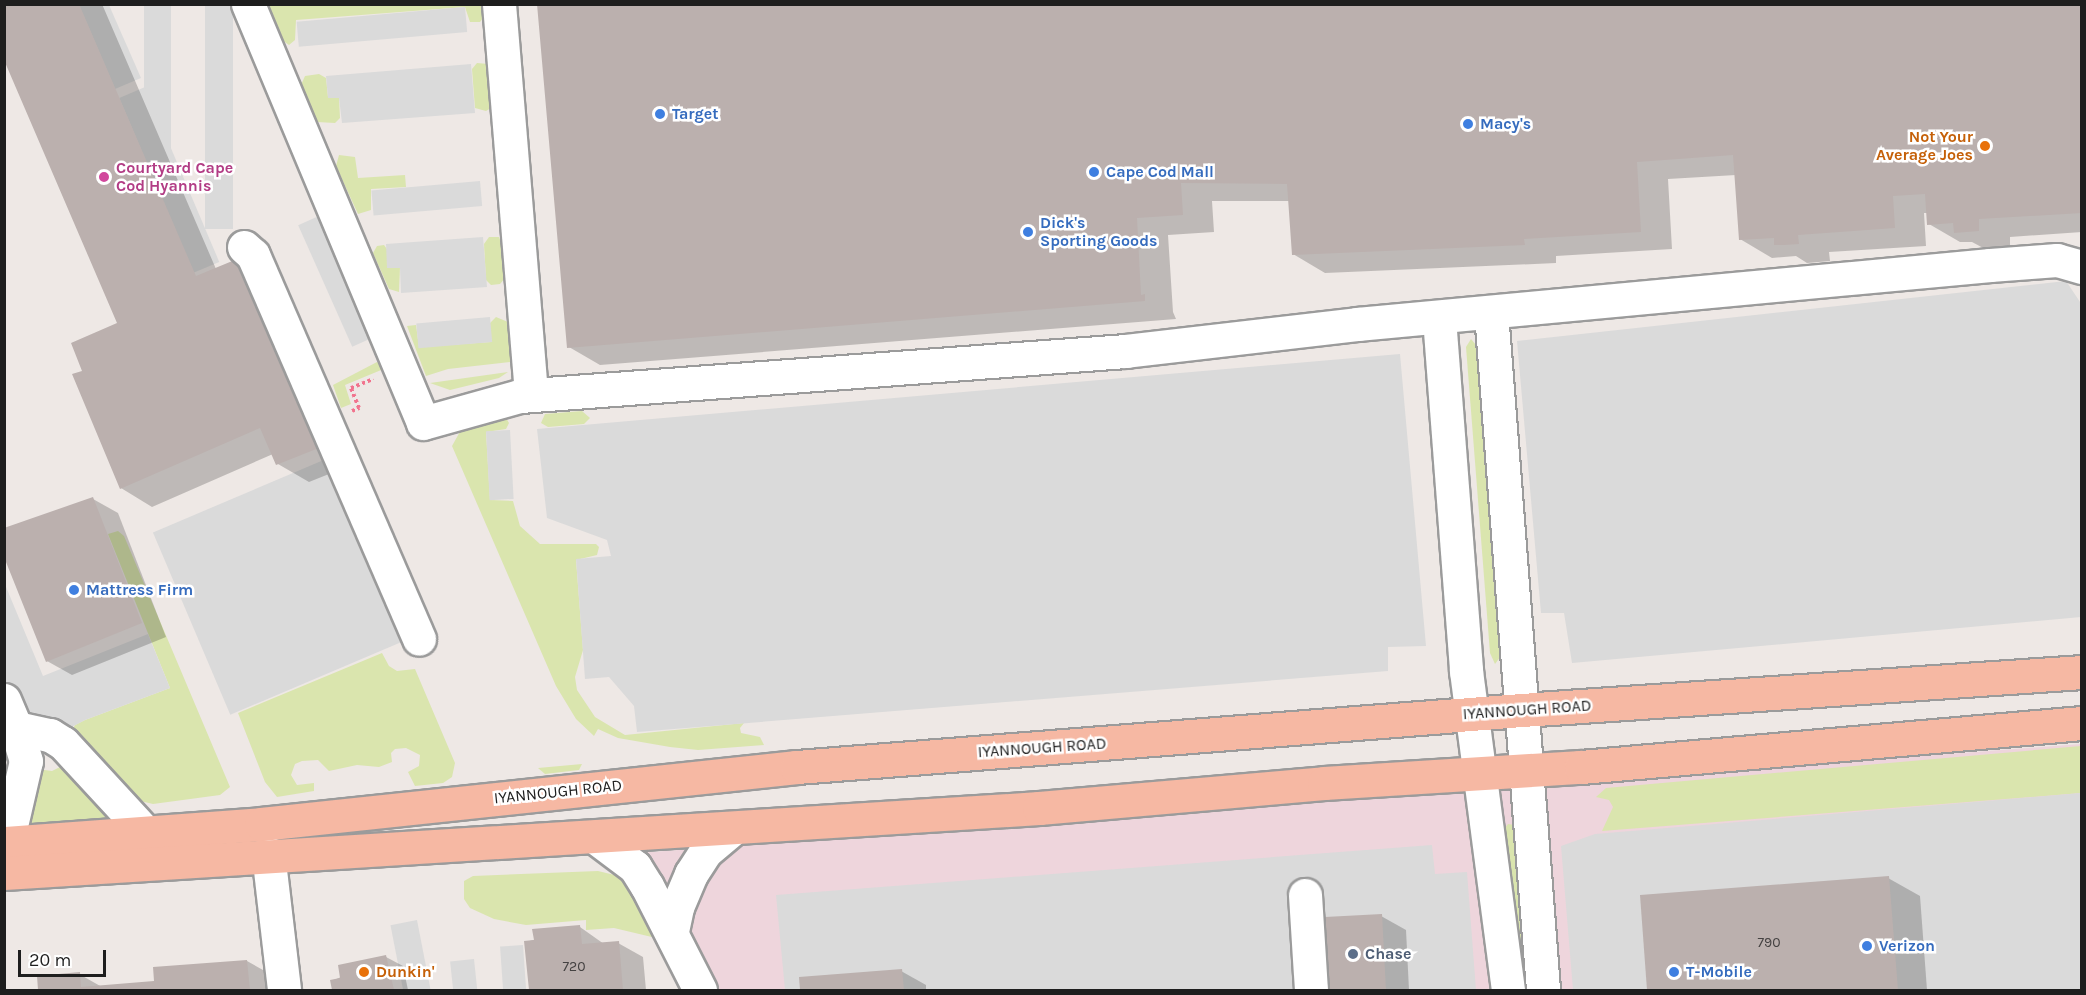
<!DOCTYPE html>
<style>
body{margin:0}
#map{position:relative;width:2086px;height:995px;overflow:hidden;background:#eee8e5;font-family:Karla,sans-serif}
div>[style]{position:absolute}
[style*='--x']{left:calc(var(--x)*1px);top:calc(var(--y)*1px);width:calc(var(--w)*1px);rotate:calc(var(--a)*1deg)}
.commercial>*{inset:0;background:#eed5dc}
.grass>*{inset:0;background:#dae5ae}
.parking>*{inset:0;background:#dadada;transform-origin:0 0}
.shadow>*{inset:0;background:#0003}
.building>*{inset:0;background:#bbb0ae;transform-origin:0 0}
.path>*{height:4px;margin-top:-2px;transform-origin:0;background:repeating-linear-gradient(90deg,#f1748e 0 3px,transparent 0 6px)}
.roads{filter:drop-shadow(2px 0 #9b9b9b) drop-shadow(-2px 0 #9b9b9b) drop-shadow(0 2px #9b9b9b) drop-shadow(0 -2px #9b9b9b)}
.minor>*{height:33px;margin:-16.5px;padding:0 16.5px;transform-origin:16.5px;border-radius:16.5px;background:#fff}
.major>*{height:33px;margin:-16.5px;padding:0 16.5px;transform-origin:16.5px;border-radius:16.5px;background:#f6b8a3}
.dots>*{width:16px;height:16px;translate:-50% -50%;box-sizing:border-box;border:3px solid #fff;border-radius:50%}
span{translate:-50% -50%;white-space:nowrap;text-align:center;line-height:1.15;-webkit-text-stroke:5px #fff;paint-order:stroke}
.number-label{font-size:14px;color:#454242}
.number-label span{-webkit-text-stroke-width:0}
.shop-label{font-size:16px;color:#366cbe;font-weight:700}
.left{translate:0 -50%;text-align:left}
.food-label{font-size:16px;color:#c56008;font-weight:700}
.right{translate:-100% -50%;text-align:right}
.hotel-label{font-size:16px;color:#b23c85;font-weight:700}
.street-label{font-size:16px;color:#1e1e1e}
.service-label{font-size:16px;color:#4e5e75;font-weight:700}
.frame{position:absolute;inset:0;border:6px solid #1e1e1e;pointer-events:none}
.scale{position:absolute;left:18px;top:950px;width:88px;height:27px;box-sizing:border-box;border:3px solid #1e1e1e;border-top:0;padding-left:8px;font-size:18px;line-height:21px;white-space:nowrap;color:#1e1e1e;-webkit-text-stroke:4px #fff;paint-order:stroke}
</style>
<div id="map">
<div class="commercial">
<div style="clip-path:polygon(2081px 744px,2081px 990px,692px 990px,612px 855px)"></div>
</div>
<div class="grass">
<div style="clip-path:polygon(267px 5px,484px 5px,484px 17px,480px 22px,470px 22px,465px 7px,296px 20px,295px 40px,289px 45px,282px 40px)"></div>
<div style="clip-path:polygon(477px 63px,488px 64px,491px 108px,486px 111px,475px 108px,472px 69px)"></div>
<div style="clip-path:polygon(319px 74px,326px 78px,328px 97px,339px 98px,340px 118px,335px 123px,317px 122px,301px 85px,305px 76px)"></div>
<div style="clip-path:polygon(339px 155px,355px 157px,358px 178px,405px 175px,406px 187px,371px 189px,371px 210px,358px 214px,336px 166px)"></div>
<div style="clip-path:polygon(489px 237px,499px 237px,501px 242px,505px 278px,500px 284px,491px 285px,486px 280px,484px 244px)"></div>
<div style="clip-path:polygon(384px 245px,400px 267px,399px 292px,389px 289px,373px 253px,377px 246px)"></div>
<div style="clip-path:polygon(496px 317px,508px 322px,511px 362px,448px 369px,426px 376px,407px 326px,416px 325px,419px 347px,491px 342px,490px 323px)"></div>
<div style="clip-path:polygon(1471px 339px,1476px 345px,1501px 656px,1495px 664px,1490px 653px,1466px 347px)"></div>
<div style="clip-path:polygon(377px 362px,386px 368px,345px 385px,351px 404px,341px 408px,333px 385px)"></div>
<div style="clip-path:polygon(508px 372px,499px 378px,450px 390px,430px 383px)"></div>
<div style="clip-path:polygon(582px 411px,590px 418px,584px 424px,548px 427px,541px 423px,545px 414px)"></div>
<div style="clip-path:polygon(506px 418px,509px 423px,506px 429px,486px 432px,490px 500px,513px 501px,520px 526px,540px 544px,596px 544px,599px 547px,597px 555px,576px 560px,583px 650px,575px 677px,577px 690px,595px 717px,625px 735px,744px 723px,740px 728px,741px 733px,760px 737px,764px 745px,698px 750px,670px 747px,618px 738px,598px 729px,594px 736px,576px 719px,556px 686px,452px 446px,462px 428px)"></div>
<div style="clip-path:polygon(118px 531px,124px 536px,230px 787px,220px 795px,153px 804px,136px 800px,70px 734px,75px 725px,85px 720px,170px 688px,108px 534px)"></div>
<div style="clip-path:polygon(382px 653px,389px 666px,397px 671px,415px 669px,455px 763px,452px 777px,443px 783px,415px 786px,408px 772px,419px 766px,420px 755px,406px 748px,395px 749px,391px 753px,392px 762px,379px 767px,357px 765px,329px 771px,318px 760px,302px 761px,295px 764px,291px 775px,297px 785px,314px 783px,314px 791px,277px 797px,265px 782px,238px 713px)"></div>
<div style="clip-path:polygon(2081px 746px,2081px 793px,1602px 831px,1613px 807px,1609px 800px,1596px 797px,1606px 788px)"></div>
<div style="clip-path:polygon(66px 764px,112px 819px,28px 826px,37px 769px,52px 771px)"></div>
<div style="clip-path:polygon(582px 764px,579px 770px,545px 774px,538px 768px)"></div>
<div style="clip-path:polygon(1508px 824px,1514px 825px,1528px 990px,1516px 990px,1505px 828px)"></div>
<div style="clip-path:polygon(598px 871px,631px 879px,656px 938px,614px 928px,586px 930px,586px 920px,526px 925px,494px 919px,470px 908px,464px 899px,464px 881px,473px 876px)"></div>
</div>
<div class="parking">
<div style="clip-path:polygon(79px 5px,109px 5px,141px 78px,115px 89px)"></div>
<div style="left:144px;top:5px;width:27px;height:237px"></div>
<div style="left:205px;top:5px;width:28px;height:224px"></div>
<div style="left:465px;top:7px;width:25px;height:169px;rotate:85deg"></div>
<div style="clip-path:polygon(471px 64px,475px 113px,342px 123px,339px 98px,328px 98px,326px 76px)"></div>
<div style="left:145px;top:87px;width:190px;height:28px;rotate:67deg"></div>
<div style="left:480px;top:181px;width:25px;height:109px;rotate:85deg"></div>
<div style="left:321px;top:215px;width:133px;height:25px;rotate:66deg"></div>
<div style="clip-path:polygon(483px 237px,487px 287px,401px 293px,400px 268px,387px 268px,386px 244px)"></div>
<div style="clip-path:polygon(2066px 281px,2082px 305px,2081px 617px,1572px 663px,1564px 613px,1541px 613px,1517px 341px)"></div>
<div style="left:490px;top:317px;width:25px;height:74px;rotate:85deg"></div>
<div style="clip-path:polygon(1400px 354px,1426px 646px,1388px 647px,1388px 671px,637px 732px,634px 706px,609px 677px,585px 679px,576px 559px,611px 556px,607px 540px,547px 518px,537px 429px)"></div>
<div style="left:510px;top:430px;width:69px;height:24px;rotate:87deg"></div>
<div style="left:326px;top:459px;width:198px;height:188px;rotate:67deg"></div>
<div style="clip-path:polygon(4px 582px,43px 676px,148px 634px,170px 688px,85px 720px,5px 762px)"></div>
<div style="clip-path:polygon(2081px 793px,2081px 990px,1573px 990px,1561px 846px,1595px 834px)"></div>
<div style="clip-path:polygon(1432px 845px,1435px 874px,1467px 872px,1476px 990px,785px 990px,776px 895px)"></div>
<div style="left:417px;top:920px;width:71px;height:27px;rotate:79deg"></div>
<div style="left:523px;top:945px;width:45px;height:23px;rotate:86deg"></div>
<div style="left:474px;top:959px;width:31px;height:24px;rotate:84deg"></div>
</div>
<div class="shadow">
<div style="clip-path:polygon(4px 4px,102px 4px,216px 269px,354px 464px,309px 482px,278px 464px,273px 454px,152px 507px,121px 488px,84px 372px,119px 324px)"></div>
<div style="clip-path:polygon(539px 4px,2082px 4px,2082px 232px,2010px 237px,2010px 249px,1987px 250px,1972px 242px,1960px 242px,1929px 224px,1928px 213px,1924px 213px,1926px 246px,1829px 252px,1830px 261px,1807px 263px,1796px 256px,1772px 258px,1740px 239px,1736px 175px,1668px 179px,1672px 249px,1556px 256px,1556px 263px,1325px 273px,1293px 254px,1290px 201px,1212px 201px,1214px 232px,1168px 235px,1173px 312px,1176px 319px,600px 365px,569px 347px)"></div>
<div style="clip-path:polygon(93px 499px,118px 513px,166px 637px,72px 675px,47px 661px)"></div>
<div style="clip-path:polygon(1888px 878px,1920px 896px,1927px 990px,1648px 990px,1641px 896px)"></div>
<div style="clip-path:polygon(1381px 916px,1406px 930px,1409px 990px,1326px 990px)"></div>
<div style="clip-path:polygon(580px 927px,604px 944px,618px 943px,643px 957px,646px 990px,530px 990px,526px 942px)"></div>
<div style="clip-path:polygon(386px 957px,403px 966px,408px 990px,334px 990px,332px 981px)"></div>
<div style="clip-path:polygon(247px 961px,279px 979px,280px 990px,39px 990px,38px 977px,79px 974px,102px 987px,156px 982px)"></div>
<div style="clip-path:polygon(901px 971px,926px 985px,926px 990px,802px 990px,801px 978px)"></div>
</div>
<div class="building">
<div style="clip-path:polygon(4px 4px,79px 4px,196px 276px,242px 257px,324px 446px,276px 465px,260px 428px,120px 489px,72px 374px,82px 371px,71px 343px,117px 323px,4px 60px)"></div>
<div style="clip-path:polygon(537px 4px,2082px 4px,2082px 213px,1979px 219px,1979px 231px,1954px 233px,1953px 223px,1927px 225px,1925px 194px,1893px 196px,1895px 228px,1798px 235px,1799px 244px,1784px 245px,1774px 245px,1774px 238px,1739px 240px,1733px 155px,1637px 162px,1641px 232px,1524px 239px,1525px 245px,1292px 255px,1287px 184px,1181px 183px,1183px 215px,1137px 218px,1141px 295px,1145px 294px,1145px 301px,567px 348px)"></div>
<div style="clip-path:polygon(93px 497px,142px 623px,46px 662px,4px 557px,4px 528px)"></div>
<div style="clip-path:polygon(1889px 876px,1898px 990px,1647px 990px,1640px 895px)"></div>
<div style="left:1382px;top:914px;width:76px;height:62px;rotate:87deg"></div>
<div style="clip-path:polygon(580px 925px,582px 944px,619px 941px,623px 990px,529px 990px,524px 941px,534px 940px,532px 929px)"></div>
<div style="clip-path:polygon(386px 955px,394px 990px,332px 990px,330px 980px,340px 978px,338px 965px)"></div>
<div style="clip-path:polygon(247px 960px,250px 990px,38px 990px,37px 976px,80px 972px,81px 987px,154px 981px,153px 967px)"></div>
<div style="clip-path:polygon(902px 969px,904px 990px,800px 990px,799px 977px)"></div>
</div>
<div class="path">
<div style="--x:352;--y:411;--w:8;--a:-23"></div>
<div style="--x:359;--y:408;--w:22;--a:-112"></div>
<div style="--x:351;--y:388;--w:24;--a:-22"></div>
</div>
<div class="roads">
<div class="minor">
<div style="--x:248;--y:4;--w:454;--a:67.3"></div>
<div style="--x:423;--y:423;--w:101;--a:-15.6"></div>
<div style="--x:520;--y:396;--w:607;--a:-4.25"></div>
<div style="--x:1125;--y:351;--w:234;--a:-6.6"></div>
<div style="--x:1357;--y:324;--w:636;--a:-5.32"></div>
<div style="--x:1990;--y:265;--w:67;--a:-4.3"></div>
<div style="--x:2057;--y:260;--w:26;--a:16"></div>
<div style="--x:499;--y:4;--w:392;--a:85.3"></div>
<div style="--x:244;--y:247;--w:12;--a:42"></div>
<div style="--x:253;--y:255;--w:418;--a:66.6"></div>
<div style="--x:1491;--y:312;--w:680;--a:85.61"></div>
<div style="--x:1439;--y:318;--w:354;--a:85.6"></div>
<div style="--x:1466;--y:671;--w:322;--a:82.5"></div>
<div style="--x:4;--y:700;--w:30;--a:67"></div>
<div style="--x:595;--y:837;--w:50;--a:36.9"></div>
<div style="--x:635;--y:867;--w:22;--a:58"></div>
<div style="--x:647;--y:886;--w:117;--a:63"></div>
<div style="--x:7;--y:843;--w:84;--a:-77"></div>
<div style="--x:26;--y:761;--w:34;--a:-107"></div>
<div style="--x:16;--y:728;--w:35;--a:12"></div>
<div style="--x:50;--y:735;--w:15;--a:32"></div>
<div style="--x:63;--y:743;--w:122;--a:47.3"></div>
<div style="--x:268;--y:853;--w:138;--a:83.3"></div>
<div style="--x:1305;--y:895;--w:95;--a:86.4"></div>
<div style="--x:672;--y:931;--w:25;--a:-78"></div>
<div style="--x:677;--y:907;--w:36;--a:-67"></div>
<div style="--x:691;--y:874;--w:27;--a:-57"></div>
<div style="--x:706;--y:851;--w:35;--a:-40"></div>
</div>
<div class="major">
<div style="--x:4;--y:843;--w:258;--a:-4.2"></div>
<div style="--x:261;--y:824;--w:539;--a:-6.07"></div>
<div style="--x:797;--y:767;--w:727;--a:-4.5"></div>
<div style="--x:1522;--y:710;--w:561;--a:-3.88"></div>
<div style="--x:4;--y:873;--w:1037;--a:-3.59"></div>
<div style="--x:1039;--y:808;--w:286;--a:-5"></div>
<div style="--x:1324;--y:783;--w:257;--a:-3.6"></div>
<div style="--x:1581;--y:767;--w:503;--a:-5.02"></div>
</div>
</div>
<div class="dots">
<div style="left:660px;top:114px;background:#3f7fe0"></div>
<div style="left:1468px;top:124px;background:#3f7fe0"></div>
<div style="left:1985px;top:146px;background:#e8710a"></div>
<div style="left:1094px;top:172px;background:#3f7fe0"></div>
<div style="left:104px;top:177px;background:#d1479c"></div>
<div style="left:1028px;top:232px;background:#3f7fe0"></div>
<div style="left:74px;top:590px;background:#3f7fe0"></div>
<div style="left:1867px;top:946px;background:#3f7fe0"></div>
<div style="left:1353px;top:954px;background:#5c6f8a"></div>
<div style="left:364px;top:972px;background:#e8710a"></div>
<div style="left:1674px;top:972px;background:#3f7fe0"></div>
</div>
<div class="number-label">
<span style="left:1769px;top:943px">790</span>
<span style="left:574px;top:967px">720</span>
</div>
<div class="shop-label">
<span class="left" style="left:672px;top:114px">Target</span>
<span class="left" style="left:1480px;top:124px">Macy's</span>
<span class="left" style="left:1106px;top:172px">Cape Cod Mall</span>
<span class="left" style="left:1040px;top:232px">Dick's<br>Sporting Goods</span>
<span class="left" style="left:86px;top:590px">Mattress Firm</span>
<span class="left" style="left:1879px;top:946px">Verizon</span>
<span class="left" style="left:1686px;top:972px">T-Mobile</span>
</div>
<div class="food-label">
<span class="right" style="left:1973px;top:146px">Not Your<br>Average Joes</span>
<span class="left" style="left:376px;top:972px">Dunkin'</span>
</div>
<div class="hotel-label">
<span class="left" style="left:116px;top:177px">Courtyard Cape<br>Cod Hyannis</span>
</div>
<div class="street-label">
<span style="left:1527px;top:710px;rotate:-4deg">IYANNOUGH ROAD</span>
<span style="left:1042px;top:748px;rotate:-4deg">IYANNOUGH ROAD</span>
<span style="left:558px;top:792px;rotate:-6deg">IYANNOUGH ROAD</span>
</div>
<div class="service-label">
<span class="left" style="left:1365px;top:954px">Chase</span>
</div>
<div class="frame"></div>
<div class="scale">20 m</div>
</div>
